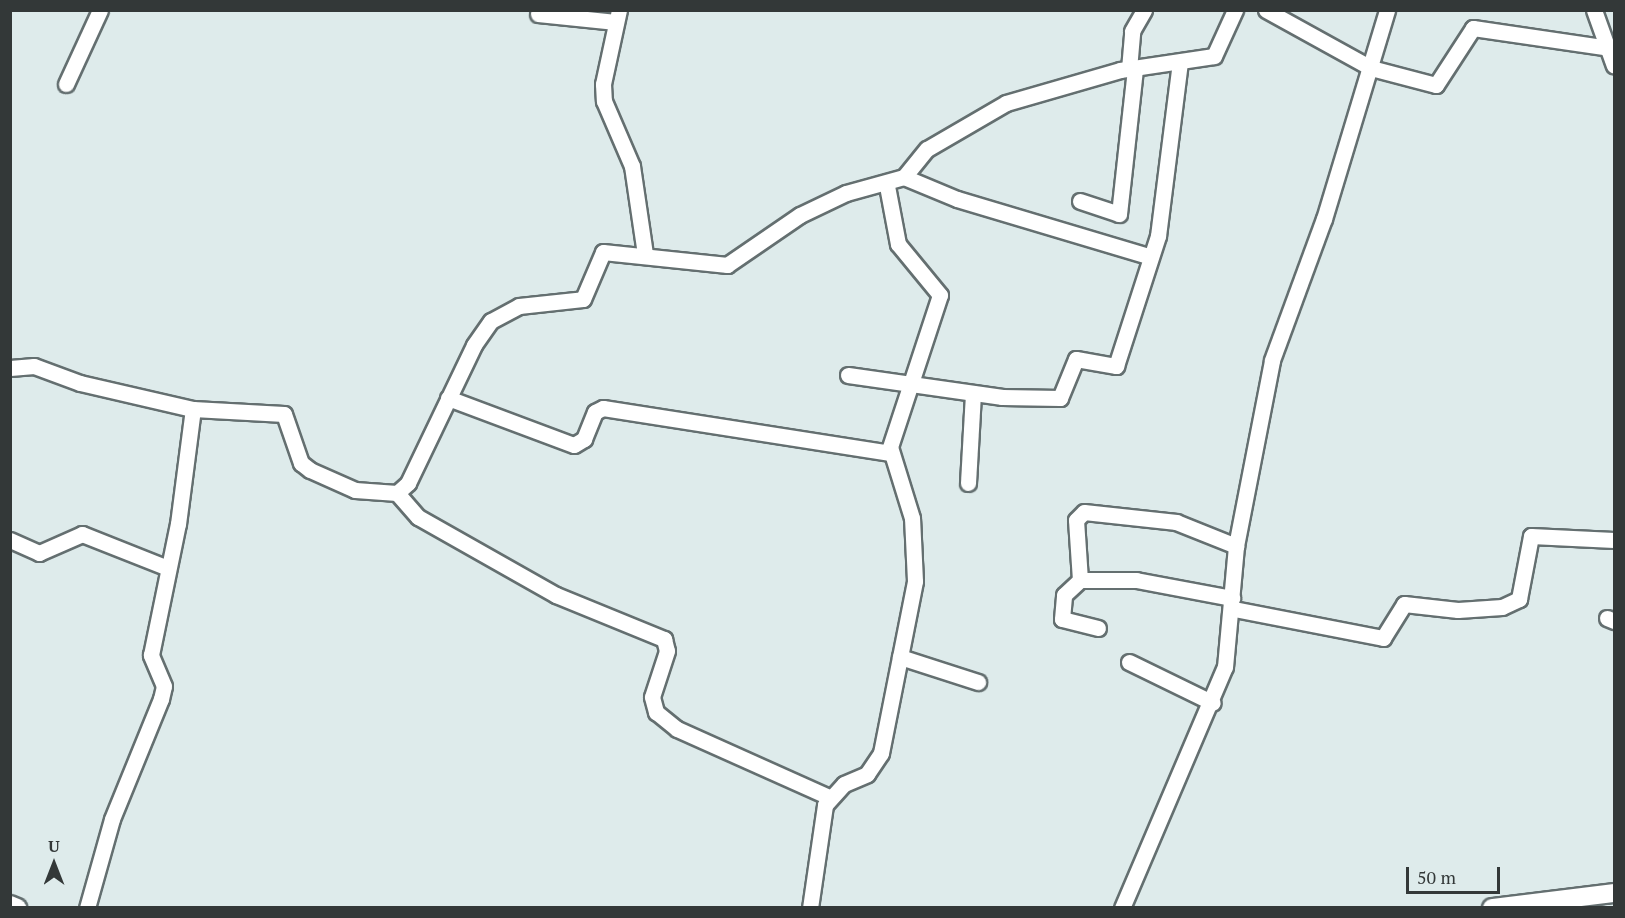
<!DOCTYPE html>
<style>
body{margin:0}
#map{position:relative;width:1625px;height:918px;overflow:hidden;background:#deebeb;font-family:"PT Serif",serif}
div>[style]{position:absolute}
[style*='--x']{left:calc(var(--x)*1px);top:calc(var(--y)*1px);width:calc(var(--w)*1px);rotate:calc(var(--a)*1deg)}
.roads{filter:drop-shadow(2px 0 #646f70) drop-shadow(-2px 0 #646f70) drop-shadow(0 2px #646f70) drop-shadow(0 -2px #646f70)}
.minor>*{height:15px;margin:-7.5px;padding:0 7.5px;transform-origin:7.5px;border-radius:7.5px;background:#fff}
.tertiary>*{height:18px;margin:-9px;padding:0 9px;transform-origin:9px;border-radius:9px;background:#fff}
span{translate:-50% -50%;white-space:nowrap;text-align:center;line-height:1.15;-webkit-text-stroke:4.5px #deebeb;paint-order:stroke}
.frame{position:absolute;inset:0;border:12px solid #333838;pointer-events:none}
.north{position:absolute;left:24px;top:834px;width:60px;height:60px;-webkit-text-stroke:4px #deebeb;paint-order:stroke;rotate:0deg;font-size:16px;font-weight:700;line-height:24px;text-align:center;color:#333838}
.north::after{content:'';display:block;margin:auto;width:21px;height:27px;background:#333838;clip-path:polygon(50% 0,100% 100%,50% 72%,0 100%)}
.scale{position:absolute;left:1406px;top:867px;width:94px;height:27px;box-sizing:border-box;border:3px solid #333838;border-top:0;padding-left:8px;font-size:18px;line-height:21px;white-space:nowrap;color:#333838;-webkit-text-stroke:4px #deebeb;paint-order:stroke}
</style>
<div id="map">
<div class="roads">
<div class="minor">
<div style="--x:619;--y:10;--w:76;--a:102.2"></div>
<div style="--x:603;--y:84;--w:17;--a:87"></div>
<div style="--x:604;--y:101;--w:71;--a:66.7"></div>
<div style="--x:632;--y:166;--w:89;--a:81.6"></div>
<div style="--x:1266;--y:10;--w:120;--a:28.9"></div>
<div style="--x:1371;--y:68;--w:67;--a:14.7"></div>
<div style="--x:1436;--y:85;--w:68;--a:-57"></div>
<div style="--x:1473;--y:28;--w:132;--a:8.3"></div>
<div style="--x:1594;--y:10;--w:59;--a:70.3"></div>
<div style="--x:538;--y:14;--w:78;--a:5.9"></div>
<div style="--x:1129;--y:69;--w:38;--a:-85"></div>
<div style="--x:1132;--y:31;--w:24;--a:-60"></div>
<div style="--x:66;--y:84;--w:81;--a:-65.3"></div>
<div style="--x:904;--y:177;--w:57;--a:22.5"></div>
<div style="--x:957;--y:199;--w:202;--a:16.6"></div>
<div style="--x:1080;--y:201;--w:41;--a:18.4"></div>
<div style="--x:1119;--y:214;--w:147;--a:-83.7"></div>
<div style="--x:10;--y:368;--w:24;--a:-5"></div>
<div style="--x:34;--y:366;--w:49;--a:20.3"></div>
<div style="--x:80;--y:383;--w:116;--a:13"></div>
<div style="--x:848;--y:375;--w:156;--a:8.1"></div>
<div style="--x:1002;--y:397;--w:58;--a:1"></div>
<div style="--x:1060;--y:398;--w:42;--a:-67.7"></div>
<div style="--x:1076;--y:359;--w:41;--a:9.9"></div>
<div style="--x:1116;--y:366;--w:137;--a:-72.1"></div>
<div style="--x:1158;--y:236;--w:176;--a:-82.8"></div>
<div style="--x:448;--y:398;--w:134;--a:20.5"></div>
<div style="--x:574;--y:445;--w:12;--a:-31"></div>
<div style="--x:584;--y:439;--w:29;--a:-68"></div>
<div style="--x:595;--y:412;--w:9;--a:-27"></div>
<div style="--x:603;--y:408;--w:291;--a:8.9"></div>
<div style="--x:968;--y:483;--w:90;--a:-86.8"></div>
<div style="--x:397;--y:493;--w:32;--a:49"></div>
<div style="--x:418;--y:517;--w:159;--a:29.5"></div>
<div style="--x:556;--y:595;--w:117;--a:22.2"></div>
<div style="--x:664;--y:639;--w:12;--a:76"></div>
<div style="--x:667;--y:651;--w:48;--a:108.1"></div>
<div style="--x:652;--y:697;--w:16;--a:75"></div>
<div style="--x:656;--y:712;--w:27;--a:39"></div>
<div style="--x:677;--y:729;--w:167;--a:24.1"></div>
<div style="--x:10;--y:540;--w:32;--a:24"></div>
<div style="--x:39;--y:553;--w:47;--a:-23.8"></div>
<div style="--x:82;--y:534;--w:92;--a:21.6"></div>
<div style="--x:1080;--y:580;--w:60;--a:-93.8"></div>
<div style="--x:1076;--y:520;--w:11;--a:-45"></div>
<div style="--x:1084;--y:512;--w:93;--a:6.2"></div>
<div style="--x:1176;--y:522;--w:65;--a:21.8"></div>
<div style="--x:1234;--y:609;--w:152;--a:11"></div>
<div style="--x:1383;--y:638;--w:40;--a:-58"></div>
<div style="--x:1404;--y:604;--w:54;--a:6.3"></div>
<div style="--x:1458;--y:610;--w:44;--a:-3.9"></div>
<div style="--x:1502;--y:607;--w:19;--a:-25"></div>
<div style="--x:1519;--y:599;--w:64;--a:-79.2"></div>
<div style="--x:1531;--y:536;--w:83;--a:2.8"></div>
<div style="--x:1607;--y:618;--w:8;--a:23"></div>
<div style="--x:1098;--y:628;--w:37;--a:-166"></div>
<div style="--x:1062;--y:619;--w:24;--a:-85"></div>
<div style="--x:1064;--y:595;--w:22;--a:-43"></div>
<div style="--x:1080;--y:580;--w:56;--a:0"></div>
<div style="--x:1136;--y:580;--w:98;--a:10.6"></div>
<div style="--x:900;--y:657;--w:82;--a:17.8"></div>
<div style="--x:1129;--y:662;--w:93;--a:26"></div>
<div style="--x:87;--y:908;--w:92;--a:-74.3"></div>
<div style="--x:112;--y:819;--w:130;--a:-67.8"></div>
<div style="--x:161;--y:699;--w:13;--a:-77"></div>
<div style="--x:164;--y:686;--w:34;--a:-113"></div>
<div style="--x:151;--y:655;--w:134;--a:-78.4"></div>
<div style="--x:178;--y:524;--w:116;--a:-82.6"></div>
<div style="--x:193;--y:409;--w:91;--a:3.1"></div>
<div style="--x:284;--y:414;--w:52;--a:70.9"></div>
<div style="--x:301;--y:463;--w:11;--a:38"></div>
<div style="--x:310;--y:470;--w:49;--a:24"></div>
<div style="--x:355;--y:490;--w:42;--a:4.1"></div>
<div style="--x:397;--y:493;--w:15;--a:-42"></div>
<div style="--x:408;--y:483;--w:153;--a:-64.4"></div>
<div style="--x:474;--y:345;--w:29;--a:-55"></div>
<div style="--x:491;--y:321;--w:32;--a:-28"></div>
<div style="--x:519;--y:306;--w:64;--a:-6.2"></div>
<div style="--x:583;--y:299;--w:51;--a:-66.9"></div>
<div style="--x:603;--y:252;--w:125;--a:6"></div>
<div style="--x:727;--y:265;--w:88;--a:-34.4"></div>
<div style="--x:800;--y:215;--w:51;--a:-25.6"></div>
<div style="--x:846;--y:193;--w:60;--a:-15.4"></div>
<div style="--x:904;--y:177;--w:36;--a:-51"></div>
<div style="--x:927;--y:149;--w:91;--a:-30.2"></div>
<div style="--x:1006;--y:103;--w:119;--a:-16.1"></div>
<div style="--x:1120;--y:70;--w:95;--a:-8.5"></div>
<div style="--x:1214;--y:56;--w:51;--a:-65.5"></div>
<div style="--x:810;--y:908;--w:104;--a:-81.7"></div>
<div style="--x:825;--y:805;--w:28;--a:-48"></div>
<div style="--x:844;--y:784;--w:25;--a:-23"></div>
<div style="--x:867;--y:774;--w:25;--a:-56"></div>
<div style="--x:881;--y:753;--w:175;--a:-78.8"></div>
<div style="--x:915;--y:581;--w:63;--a:-92.7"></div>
<div style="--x:912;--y:518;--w:74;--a:-107.2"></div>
<div style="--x:890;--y:447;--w:160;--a:-71.8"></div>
<div style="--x:940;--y:295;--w:66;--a:-129.5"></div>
<div style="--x:898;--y:244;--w:59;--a:-100.7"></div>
<div style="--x:1122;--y:908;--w:262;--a:-66.9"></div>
<div style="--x:1225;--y:667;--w:121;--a:-84.8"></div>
<div style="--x:1236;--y:546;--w:189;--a:-79"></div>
<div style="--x:1272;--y:360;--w:150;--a:-69.8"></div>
<div style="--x:1324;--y:219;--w:218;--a:-73.2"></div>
</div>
<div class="tertiary">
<div style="--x:10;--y:905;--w:8;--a:23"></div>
<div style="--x:1492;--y:908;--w:123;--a:-7"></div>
</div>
</div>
<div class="frame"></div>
<div class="north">U</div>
<div class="scale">50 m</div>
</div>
